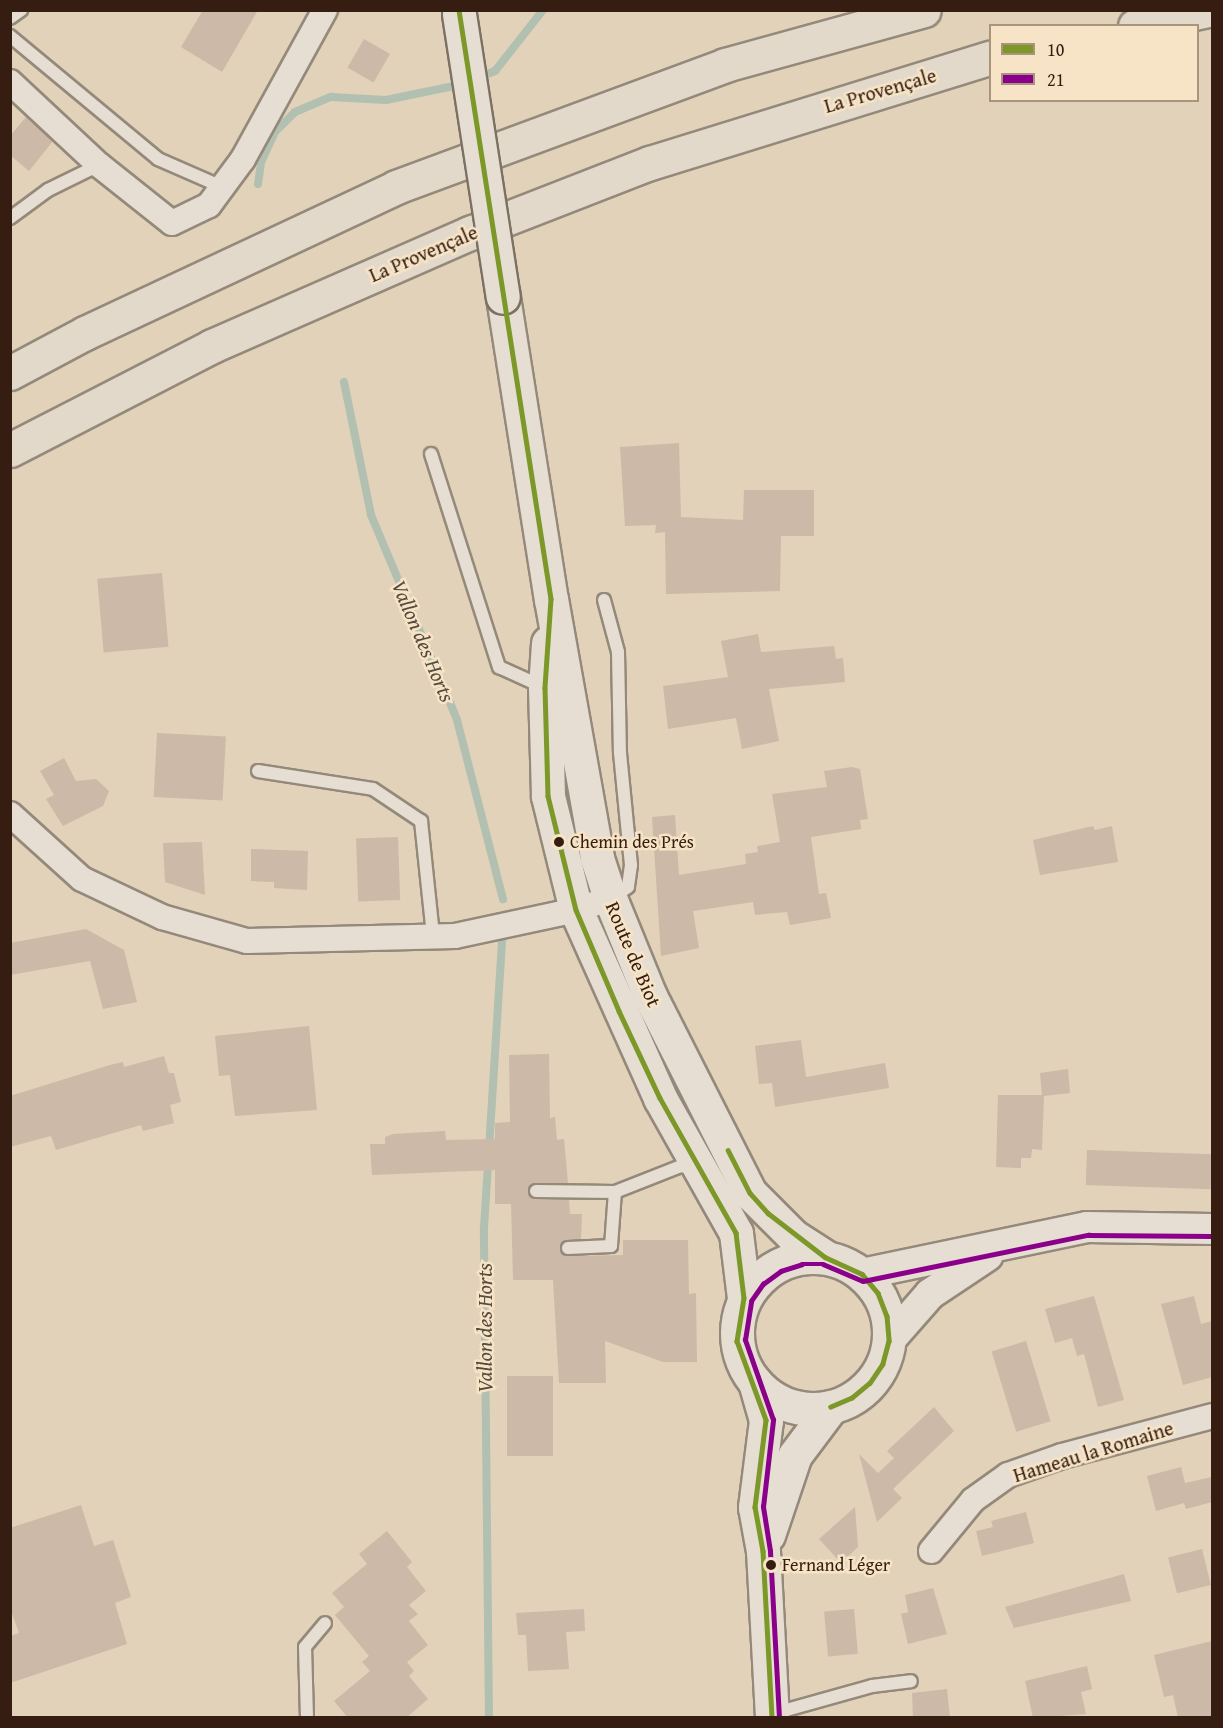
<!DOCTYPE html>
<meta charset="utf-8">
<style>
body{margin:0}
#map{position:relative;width:1223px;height:1728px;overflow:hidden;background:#e1d2b9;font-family:"Gentium Book Plus",serif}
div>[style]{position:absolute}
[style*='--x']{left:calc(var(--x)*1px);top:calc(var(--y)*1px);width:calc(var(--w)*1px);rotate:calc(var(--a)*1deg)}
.stream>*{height:8px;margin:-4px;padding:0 4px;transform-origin:4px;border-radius:4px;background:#b1c0b1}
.building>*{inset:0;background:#ccb9a8;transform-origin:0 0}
.roads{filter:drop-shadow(2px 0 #94897a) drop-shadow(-2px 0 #94897a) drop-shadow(0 2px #94897a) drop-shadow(0 -2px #94897a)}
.service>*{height:12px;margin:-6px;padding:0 6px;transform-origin:6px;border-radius:6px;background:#e6ded2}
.minor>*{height:24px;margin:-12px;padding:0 12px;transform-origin:12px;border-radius:12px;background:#e6ded2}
.tertiary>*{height:30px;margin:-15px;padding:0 15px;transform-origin:15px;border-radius:15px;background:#e6ded2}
.secondary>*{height:33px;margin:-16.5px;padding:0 16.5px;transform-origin:16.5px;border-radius:16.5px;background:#e6ded2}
.secondary>.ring{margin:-16.5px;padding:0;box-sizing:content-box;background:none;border:33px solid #e6ded2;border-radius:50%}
.motorway>*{height:33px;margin:-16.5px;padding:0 16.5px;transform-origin:16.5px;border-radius:16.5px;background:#e2d9ca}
.bridges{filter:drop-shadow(2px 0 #7c7163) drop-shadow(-2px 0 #7c7163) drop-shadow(0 2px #7c7163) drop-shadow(0 -2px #7c7163)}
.secondary-bridge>*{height:33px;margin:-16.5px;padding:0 16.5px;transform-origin:16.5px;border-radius:16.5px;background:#e6ded2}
.bus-1>*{height:4.5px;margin:-2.25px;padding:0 2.25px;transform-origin:2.25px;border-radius:2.25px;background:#7c9828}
.bus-2>*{height:4.5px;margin:-2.25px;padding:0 2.25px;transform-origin:2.25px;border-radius:2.25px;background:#8b008b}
.dots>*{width:16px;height:16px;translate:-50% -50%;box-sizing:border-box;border:3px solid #f7e4c6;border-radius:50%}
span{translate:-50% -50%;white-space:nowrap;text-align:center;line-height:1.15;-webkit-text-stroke:5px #f7e4c6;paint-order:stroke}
.bus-label{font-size:18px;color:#351d11}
.left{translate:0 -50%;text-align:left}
.street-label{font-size:20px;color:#351d11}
.water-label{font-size:21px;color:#544c40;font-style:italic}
.frame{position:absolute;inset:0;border:12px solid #351d11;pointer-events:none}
.legend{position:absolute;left:989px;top:24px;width:210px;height:78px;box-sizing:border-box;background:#f7e4c6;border:2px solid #a9947e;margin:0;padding:8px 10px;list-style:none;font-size:18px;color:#351d11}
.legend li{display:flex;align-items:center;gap:12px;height:30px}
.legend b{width:30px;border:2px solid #a9947e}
</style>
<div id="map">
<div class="stream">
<div style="--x:475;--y:79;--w:22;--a:-22"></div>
<div style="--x:495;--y:71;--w:78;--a:-51.8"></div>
<div style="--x:258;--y:184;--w:22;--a:-82"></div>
<div style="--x:261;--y:162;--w:33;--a:-65"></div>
<div style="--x:275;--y:132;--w:28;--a:-45"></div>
<div style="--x:295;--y:112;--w:39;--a:-23"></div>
<div style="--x:331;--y:97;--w:55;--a:3.1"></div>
<div style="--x:386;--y:100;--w:79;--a:-11.7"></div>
<div style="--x:344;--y:382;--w:136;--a:78.5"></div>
<div style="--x:371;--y:515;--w:222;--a:67.2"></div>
<div style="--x:457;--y:720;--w:185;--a:75.6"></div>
<div style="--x:489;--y:1718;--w:490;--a:-90.6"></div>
<div style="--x:484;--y:1228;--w:290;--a:-86.4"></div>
</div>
<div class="building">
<div style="clip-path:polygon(203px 10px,258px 10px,222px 72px,181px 47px)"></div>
<div style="left:364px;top:39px;width:30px;height:33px;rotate:30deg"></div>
<div style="clip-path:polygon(26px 117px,53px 141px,29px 171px,10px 155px,10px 136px)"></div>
<div style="clip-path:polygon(679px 443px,681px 517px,743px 520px,744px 490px,814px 490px,814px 536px,781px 536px,780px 591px,666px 594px,665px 532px,655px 533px,656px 525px,625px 526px,620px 447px)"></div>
<div style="left:162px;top:573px;width:74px;height:65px;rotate:85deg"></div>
<div style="clip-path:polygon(758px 634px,761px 652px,834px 646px,836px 659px,843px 658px,845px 682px,769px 689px,779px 741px,742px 749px,736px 718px,668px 729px,663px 686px,728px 677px,721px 641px)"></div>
<div style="left:157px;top:733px;width:69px;height:64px;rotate:3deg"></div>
<div style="clip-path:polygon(64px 758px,76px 781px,96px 779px,109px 791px,103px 806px,63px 826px,46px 799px,54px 795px,40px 771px)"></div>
<div style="clip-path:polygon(852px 767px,860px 769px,868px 819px,860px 820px,861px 829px,811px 837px,819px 894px,826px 893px,831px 918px,790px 925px,787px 912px,755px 915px,753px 902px,693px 911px,699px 948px,661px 956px,652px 817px,675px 815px,679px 875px,746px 864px,745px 854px,758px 852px,757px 846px,780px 842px,772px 794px,827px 787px,824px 771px)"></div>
<div style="clip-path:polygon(1093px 826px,1095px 830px,1112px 826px,1118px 862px,1040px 875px,1033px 840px)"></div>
<div style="left:398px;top:837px;width:63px;height:42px;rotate:88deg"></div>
<div style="clip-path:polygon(202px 842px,205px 895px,165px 882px,163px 843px)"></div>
<div style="clip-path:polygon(251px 849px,308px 851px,307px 890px,274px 888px,274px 882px,251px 881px)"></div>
<div style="clip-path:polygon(86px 929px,124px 950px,137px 1002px,103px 1009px,90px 961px,10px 975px,10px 943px)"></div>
<div style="clip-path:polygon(309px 1026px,317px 1110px,235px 1116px,230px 1075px,219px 1076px,215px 1036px)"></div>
<div style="clip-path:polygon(801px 1040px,806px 1077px,885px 1063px,889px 1088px,775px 1107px,772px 1083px,759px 1084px,755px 1046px)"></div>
<div style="clip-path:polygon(549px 1054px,550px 1118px,555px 1117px,557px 1140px,564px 1139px,568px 1183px,533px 1184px,529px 1194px,536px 1199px,569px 1200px,570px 1214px,582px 1214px,581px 1239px,563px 1241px,560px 1249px,565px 1256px,623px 1255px,623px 1240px,688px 1240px,689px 1294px,696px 1293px,697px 1362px,663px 1362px,605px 1341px,606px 1383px,559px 1383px,553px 1280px,513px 1280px,511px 1204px,495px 1204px,495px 1170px,372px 1175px,370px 1144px,385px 1144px,385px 1137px,393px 1134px,445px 1131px,446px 1140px,495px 1139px,495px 1123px,510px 1122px,509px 1055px)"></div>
<div style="clip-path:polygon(164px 1056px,169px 1073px,174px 1073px,181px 1102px,170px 1105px,174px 1123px,143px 1131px,141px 1125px,56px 1150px,51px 1136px,10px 1147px,10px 1096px,110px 1065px,123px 1062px,124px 1067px)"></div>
<div style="clip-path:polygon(1068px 1069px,1070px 1093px,1044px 1096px,1042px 1150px,1032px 1149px,1031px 1158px,1021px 1158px,1021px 1168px,996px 1167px,998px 1095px,1042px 1095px,1040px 1073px)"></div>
<div style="left:1087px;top:1150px;width:125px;height:35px;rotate:2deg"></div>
<div style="clip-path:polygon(1094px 1296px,1124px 1400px,1098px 1407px,1084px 1354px,1077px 1356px,1072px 1338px,1055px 1343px,1045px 1309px)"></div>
<div style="clip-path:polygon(1194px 1296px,1201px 1324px,1212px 1321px,1212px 1377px,1183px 1385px,1161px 1304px)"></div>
<div style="left:1026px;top:1341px;width:84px;height:36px;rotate:73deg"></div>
<div style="left:507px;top:1376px;width:46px;height:80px"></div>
<div style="clip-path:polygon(934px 1407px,954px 1431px,893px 1489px,902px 1498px,877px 1522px,859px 1454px,878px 1473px,894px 1458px,887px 1451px)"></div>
<div style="clip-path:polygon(1181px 1467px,1185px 1483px,1212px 1477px,1212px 1502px,1186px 1509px,1184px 1503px,1156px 1511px,1147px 1476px)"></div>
<div style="clip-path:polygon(81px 1505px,94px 1546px,113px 1540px,131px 1597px,115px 1603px,127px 1644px,10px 1683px,10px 1636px,19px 1633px,10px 1608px,10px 1528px)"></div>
<div style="clip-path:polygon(855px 1507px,858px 1547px,841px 1563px,819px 1539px)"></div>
<div style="clip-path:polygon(1026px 1512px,1034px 1543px,982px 1556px,976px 1531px,993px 1527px,991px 1521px)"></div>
<div style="clip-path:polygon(387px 1531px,412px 1562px,407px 1567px,426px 1591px,409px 1605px,418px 1614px,409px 1621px,428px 1645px,407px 1662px,414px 1671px,409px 1676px,428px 1699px,406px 1718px,348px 1718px,334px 1701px,370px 1671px,362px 1662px,369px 1656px,335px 1615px,344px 1607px,332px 1593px,367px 1564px,359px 1554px)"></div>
<div style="left:1202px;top:1549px;width:37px;height:35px;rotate:76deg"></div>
<div style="clip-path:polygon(1124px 1574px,1131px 1601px,1014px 1628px,1005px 1607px)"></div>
<div style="clip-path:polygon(933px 1588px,947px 1634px,908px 1644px,901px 1614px,908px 1612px,905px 1595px)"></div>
<div style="clip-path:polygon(584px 1609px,585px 1631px,566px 1632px,569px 1669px,528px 1671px,526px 1635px,518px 1635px,516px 1613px)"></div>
<div style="left:854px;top:1609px;width:45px;height:30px;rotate:85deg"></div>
<div style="clip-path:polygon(1212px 1641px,1212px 1718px,1178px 1718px,1173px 1695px,1164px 1697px,1154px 1655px)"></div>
<div style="clip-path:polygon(1087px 1666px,1092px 1689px,1081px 1692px,1086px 1714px,1033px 1718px,1025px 1681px)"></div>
<div style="clip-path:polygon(947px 1689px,950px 1718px,913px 1718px,912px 1693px)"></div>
</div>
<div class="roads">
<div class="service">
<div style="--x:10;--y:18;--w:14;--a:-36"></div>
<div style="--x:10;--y:36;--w:192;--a:39.7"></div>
<div style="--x:158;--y:159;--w:70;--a:23.6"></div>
<div style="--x:10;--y:218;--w:47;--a:-36.4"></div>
<div style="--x:48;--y:190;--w:57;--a:-26.1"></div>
<div style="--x:431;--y:454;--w:224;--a:72.3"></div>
<div style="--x:499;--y:667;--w:48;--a:24.4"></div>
<div style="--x:604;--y:600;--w:54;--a:74.9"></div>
<div style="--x:618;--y:652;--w:101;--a:88.9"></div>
<div style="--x:620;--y:753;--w:113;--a:84.4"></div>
<div style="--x:631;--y:865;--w:22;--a:98"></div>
<div style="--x:628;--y:887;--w:18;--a:146"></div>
<div style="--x:258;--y:771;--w:116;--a:8.9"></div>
<div style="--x:373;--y:789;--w:58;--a:33.7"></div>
<div style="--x:421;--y:821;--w:116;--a:84"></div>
<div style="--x:536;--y:1191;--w:79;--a:0.7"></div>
<div style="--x:615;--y:1192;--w:71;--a:-21.5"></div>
<div style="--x:681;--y:1166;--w:13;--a:13"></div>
<div style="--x:568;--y:1248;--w:43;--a:-2.7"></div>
<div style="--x:611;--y:1246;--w:54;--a:-85.8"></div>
<div style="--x:772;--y:1714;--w:104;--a:-15.6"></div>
<div style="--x:872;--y:1686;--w:39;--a:-7"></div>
<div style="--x:307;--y:1718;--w:71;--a:-91.6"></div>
<div style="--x:305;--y:1647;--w:31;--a:-50"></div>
</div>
<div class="minor">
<div style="--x:10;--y:82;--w:122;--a:43"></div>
<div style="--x:99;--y:165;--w:93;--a:38.5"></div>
<div style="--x:172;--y:223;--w:41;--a:-25.9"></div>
<div style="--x:209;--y:205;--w:57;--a:-53.5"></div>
<div style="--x:243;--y:159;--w:170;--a:-61.2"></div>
<div style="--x:10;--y:814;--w:97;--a:42.1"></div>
<div style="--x:82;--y:879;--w:89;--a:25.4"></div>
<div style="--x:162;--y:917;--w:88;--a:15.8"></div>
<div style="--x:247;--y:941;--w:208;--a:-1.4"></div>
<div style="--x:455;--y:936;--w:124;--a:-12.1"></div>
<div style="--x:576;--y:910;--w:36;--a:-19"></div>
<div style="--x:931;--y:1551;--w:66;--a:-50.5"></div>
<div style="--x:973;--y:1500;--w:43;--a:-35.5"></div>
<div style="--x:1008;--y:1475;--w:57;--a:-19.4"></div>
<div style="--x:1062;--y:1456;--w:155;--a:-14.9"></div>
</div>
<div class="tertiary">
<div style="--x:862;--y:1274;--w:230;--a:-11.8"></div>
<div style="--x:1087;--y:1227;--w:125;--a:0.9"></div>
<div style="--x:889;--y:1341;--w:62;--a:-48.9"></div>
<div style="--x:930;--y:1294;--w:69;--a:-33.7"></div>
</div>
<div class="secondary">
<div style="--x:503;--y:297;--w:306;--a:81"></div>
<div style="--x:551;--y:599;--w:263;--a:79.9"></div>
<div style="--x:597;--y:858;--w:42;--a:72"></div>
<div style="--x:610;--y:898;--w:106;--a:67.8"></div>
<div style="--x:650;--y:996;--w:221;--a:63.1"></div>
<div style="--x:750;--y:1193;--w:61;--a:45"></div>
<div style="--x:793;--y:1236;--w:38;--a:33"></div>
<div style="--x:548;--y:643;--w:45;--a:93.8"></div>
<div style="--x:545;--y:688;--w:108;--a:88.4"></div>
<div style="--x:548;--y:796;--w:117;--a:76.2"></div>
<div style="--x:576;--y:910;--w:206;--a:65.9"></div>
<div style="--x:660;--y:1098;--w:155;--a:60.6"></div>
<div style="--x:736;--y:1233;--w:65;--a:83"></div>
<div class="ring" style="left:737px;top:1257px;width:119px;height:119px"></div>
<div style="--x:755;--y:1382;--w:40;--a:74"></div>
<div style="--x:766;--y:1420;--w:88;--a:97.2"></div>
<div style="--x:755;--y:1507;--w:45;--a:79.7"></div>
<div style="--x:763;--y:1551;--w:167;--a:86.9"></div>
<div style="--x:768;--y:1535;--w:84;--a:-71.4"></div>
<div style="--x:795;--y:1455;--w:60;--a:-53.1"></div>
</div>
<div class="motorway">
<div style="--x:1135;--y:26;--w:75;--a:-12.4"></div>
<div style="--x:10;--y:373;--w:85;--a:-28.1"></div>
<div style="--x:85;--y:333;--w:344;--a:-25.1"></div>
<div style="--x:396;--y:187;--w:351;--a:-20.3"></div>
<div style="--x:725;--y:65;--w:206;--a:-15.4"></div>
<div style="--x:10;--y:450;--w:227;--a:-27.2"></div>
<div style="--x:212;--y:346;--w:282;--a:-23.7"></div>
<div style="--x:470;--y:233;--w:193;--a:-21.3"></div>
<div style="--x:650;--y:163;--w:356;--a:-17.2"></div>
</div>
</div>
<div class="bridges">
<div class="secondary-bridge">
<div style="--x:459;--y:14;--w:286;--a:81.2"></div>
</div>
</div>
<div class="bus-1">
<div style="--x:459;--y:10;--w:596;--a:81.12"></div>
<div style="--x:551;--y:599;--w:89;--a:93.9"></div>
<div style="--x:545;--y:688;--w:108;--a:88.4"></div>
<div style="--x:548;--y:796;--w:117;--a:76.2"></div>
<div style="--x:576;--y:910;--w:110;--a:66.9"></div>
<div style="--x:619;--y:1011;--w:96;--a:64.8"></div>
<div style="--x:660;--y:1098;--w:155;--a:60.6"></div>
<div style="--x:736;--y:1233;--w:65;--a:83"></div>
<div style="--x:744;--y:1298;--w:44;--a:99.2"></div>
<div style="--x:737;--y:1341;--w:84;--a:69.8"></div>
<div style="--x:766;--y:1420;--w:88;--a:97.2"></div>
<div style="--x:755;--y:1507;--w:45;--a:79.7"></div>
<div style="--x:763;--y:1551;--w:167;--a:86.9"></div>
<div style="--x:728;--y:1150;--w:48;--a:62.9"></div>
<div style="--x:750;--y:1193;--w:27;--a:48"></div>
<div style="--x:768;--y:1213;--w:72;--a:37.7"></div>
<div style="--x:825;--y:1257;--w:41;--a:24.7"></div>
<div style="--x:862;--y:1274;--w:25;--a:50"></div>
<div style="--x:878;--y:1293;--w:25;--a:69"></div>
<div style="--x:887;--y:1316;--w:25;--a:85"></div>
<div style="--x:889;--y:1341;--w:24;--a:105"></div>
<div style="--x:883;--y:1364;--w:23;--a:124"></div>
<div style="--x:870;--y:1383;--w:23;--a:140"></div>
<div style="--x:852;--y:1398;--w:23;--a:157"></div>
</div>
<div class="bus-2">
<div style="--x:779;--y:1718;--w:167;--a:-93.1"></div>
<div style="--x:770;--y:1551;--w:45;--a:-99"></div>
<div style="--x:763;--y:1507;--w:88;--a:-83.4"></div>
<div style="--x:773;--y:1420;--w:85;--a:-109.3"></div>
<div style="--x:745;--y:1340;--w:39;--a:-81"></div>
<div style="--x:751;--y:1301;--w:21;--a:-55"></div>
<div style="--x:763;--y:1284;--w:22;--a:-36"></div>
<div style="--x:781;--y:1271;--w:22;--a:-18"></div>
<div style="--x:802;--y:1264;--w:21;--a:0"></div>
<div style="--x:823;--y:1264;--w:43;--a:23"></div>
<div style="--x:863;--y:1281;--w:230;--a:-11.6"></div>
<div style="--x:1088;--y:1235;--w:124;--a:0.5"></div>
</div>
<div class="dots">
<div style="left:559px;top:842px;background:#351d11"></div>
<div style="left:771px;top:1565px;background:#351d11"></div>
</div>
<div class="bus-label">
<span class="left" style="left:570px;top:842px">Chemin des Prés</span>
<span class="left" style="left:782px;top:1565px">Fernand Léger</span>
</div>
<div class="street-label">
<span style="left:880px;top:90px;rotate:-16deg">La Provençale</span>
<span style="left:423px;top:253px;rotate:-23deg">La Provençale</span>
<span style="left:634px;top:954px;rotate:67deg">Route de Biot</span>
<span style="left:1093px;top:1451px;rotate:-17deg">Hameau la Romaine</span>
</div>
<div class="water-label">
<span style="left:423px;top:641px;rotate:67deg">Vallon des Horts</span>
<span style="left:485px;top:1328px;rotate:-90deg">Vallon des Horts</span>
</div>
<div class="frame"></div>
<ul class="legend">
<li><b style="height:8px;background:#7c9828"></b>10</li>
<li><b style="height:8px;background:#8b008b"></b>21</li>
</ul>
</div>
